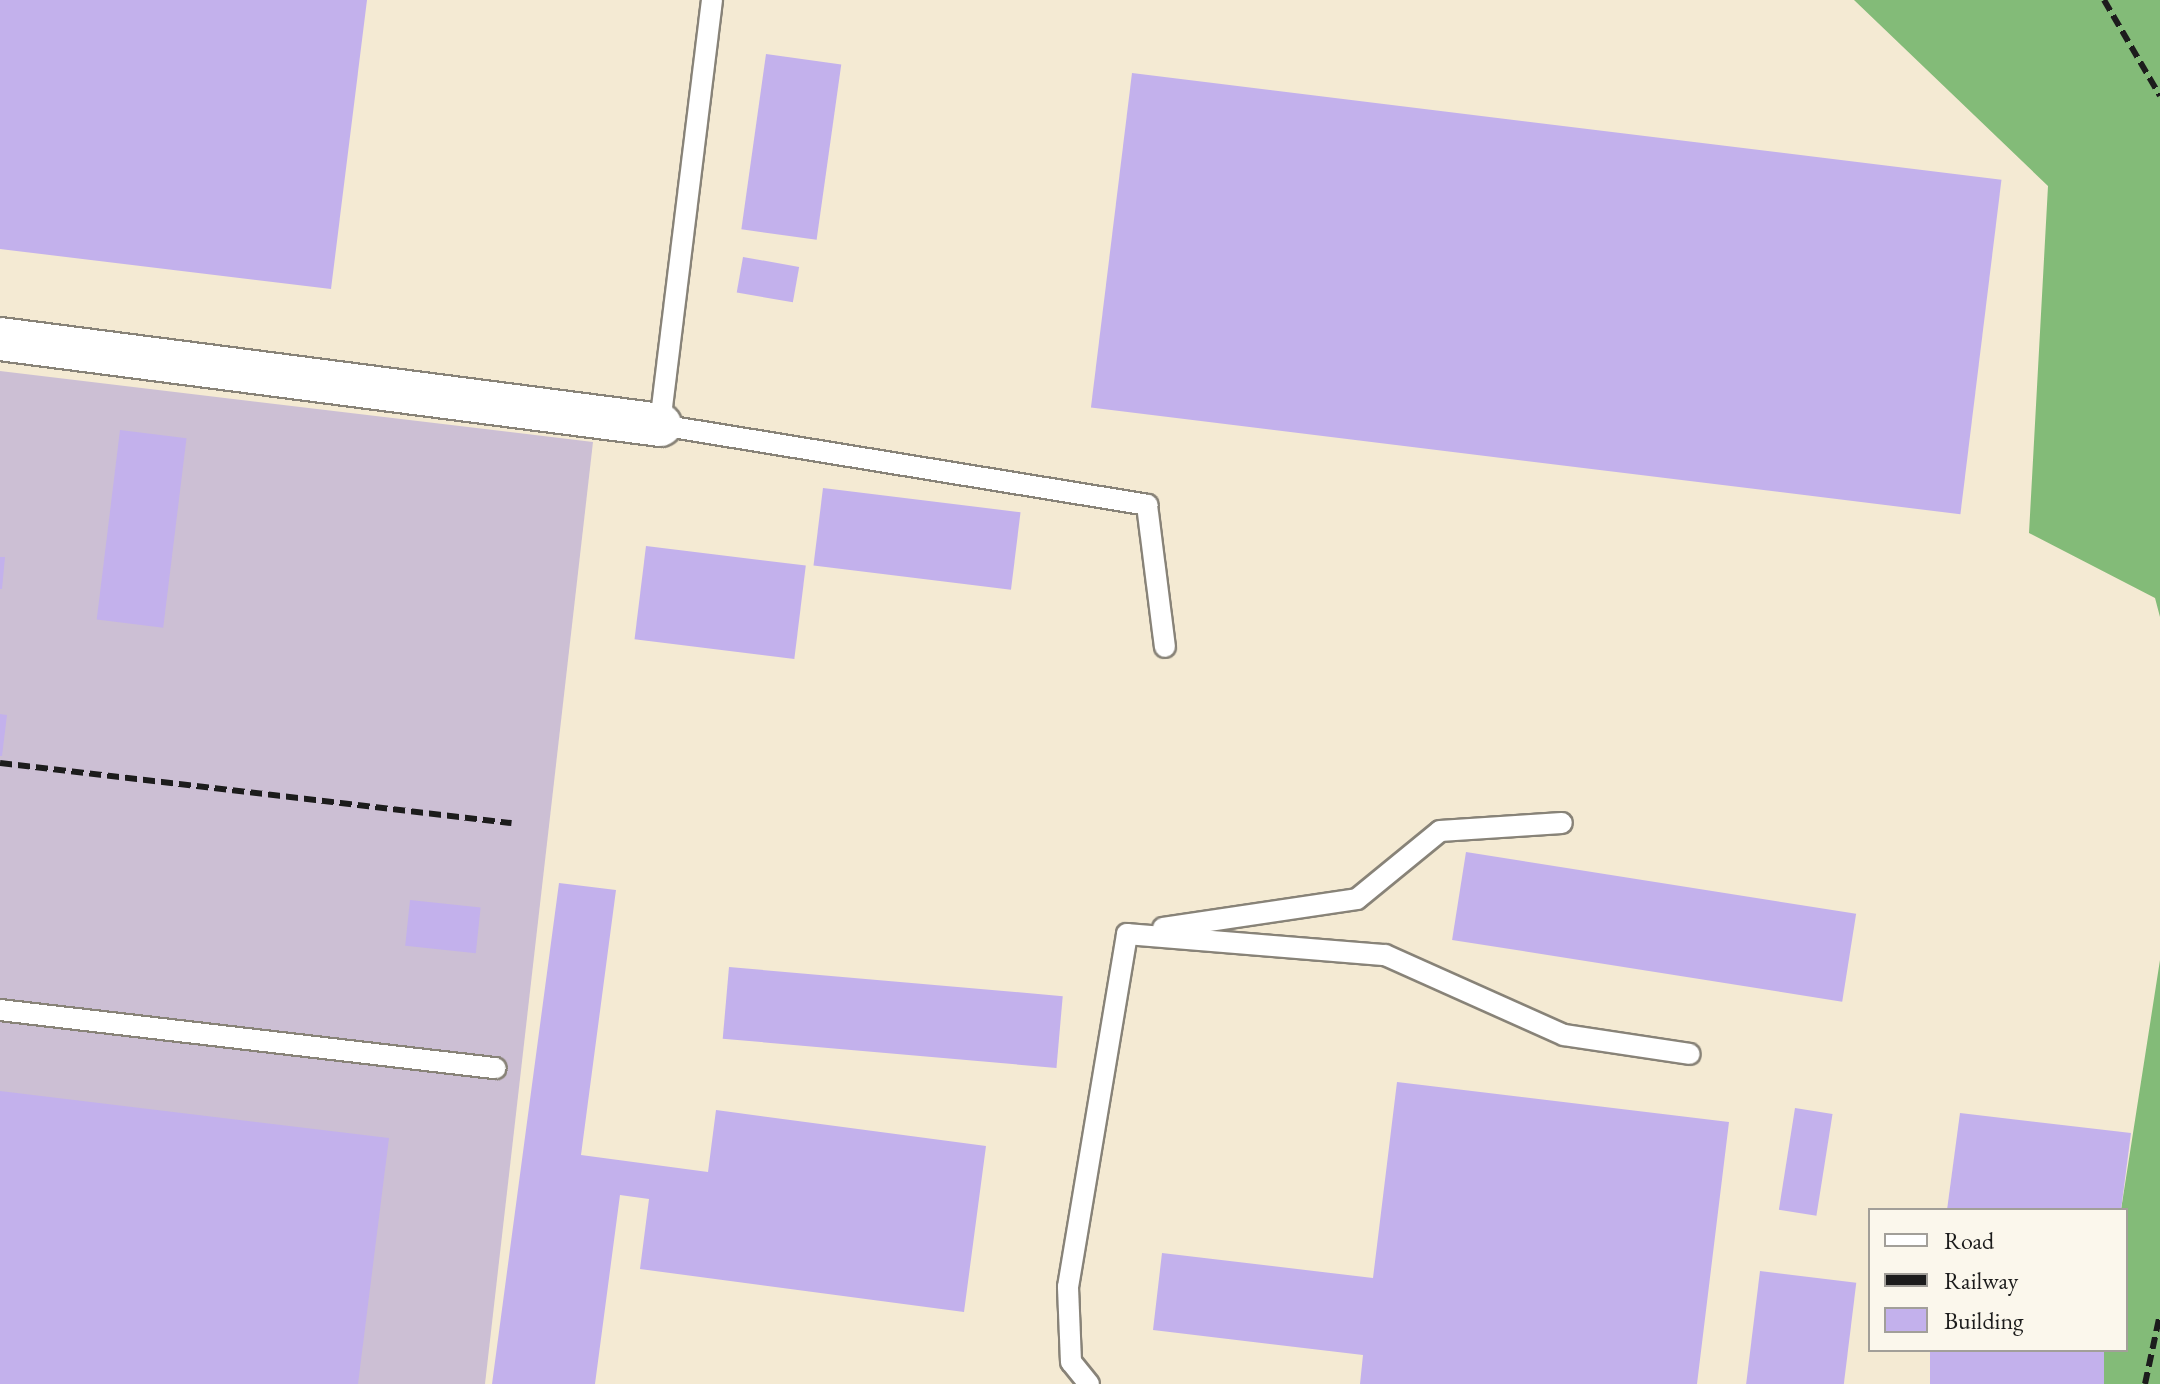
<!DOCTYPE html>
<style>
body{margin:0}
#map{position:relative;width:2160px;height:1384px;overflow:hidden;background:#f4ead3;font-family:"EB Garamond",serif}
div>[style]{position:absolute}
[style*='--x']{left:calc(var(--x)*1px);top:calc(var(--y)*1px);width:calc(var(--w)*1px);rotate:calc(var(--a)*1deg)}
.industrial>*{inset:0;background:#ccbfd4}
.forest>*{inset:0;background:#83bb78}
.building>*{inset:0;background:#c3b1ec;transform-origin:0 0}
.roads{filter:drop-shadow(2px 0 #888378) drop-shadow(-2px 0 #888378) drop-shadow(0 2px #888378) drop-shadow(0 -2px #888378)}
.lane>*{height:20px;margin:-10px;padding:0 10px;transform-origin:10px;border-radius:10px;background:#fff}
.street>*{height:42px;margin:-21px;padding:0 21px;transform-origin:21px;border-radius:21px;background:#fff}
.rail>*{height:6px;margin-top:-3px;transform-origin:0;background:repeating-linear-gradient(90deg,#1c1c1c 0 12px,transparent 0 18px)}
span{translate:-50% -50%;white-space:nowrap;text-align:center;line-height:1.15;-webkit-text-stroke:6px #fbf7ec;paint-order:stroke}
.legend{position:absolute;left:1868px;top:1208px;width:260px;height:144px;box-sizing:border-box;background:#fbf7ec;border:2px solid #a29f99;margin:0;padding:10px 14px;list-style:none;font-size:24px;color:#1c1c1c}
.legend li{display:flex;align-items:center;gap:16px;height:40px}
.legend b{width:40px;border:2px solid #a29f99}
</style>
<div id="map">
<div class="industrial">
<div style="clip-path:polygon(0 371px,593px 442px,485px 1384px,0 1384px)"></div>
</div>
<div class="forest">
<div style="clip-path:polygon(1854px 0,2160px 0,2160px 617px,2155px 598px,2029px 533px,2048px 186px)"></div>
<div style="clip-path:polygon(2160px 960px,2160px 1384px,2100px 1384px,2104px 1350px,2126px 1350px,2121px 1210px)"></div>
</div>
<div class="building">
<div style="clip-path:polygon(0 0,367px 0,331px 289px,0 249px)"></div>
<div style="left:766px;top:54px;width:76px;height:177px;rotate:8deg"></div>
<div style="left:1132px;top:73px;width:876px;height:337px;rotate:7deg"></div>
<div style="left:743px;top:257px;width:57px;height:36px;rotate:10deg"></div>
<div style="left:120px;top:430px;width:67px;height:191px;rotate:7deg"></div>
<div style="left:823px;top:488px;width:199px;height:78px;rotate:7deg"></div>
<div style="left:646px;top:546px;width:161px;height:94px;rotate:7deg"></div>
<div style="clip-path:polygon(0 557px,5px 557px,2px 589px,0 589px)"></div>
<div style="clip-path:polygon(0 714px,7px 715px,2px 756px,0 756px)"></div>
<div style="left:1466px;top:852px;width:395px;height:89px;rotate:9deg"></div>
<div style="clip-path:polygon(559px 883px,616px 890px,581px 1155px,708px 1172px,716px 1110px,986px 1146px,964px 1312px,640px 1269px,649px 1199px,620px 1195px,595px 1384px,492px 1384px)"></div>
<div style="left:410px;top:900px;width:71px;height:46px;rotate:6deg"></div>
<div style="left:729px;top:967px;width:335px;height:72px;rotate:5deg"></div>
<div style="clip-path:polygon(1397px 1082px,1729px 1122px,1697px 1384px,1360px 1384px,1363px 1355px,1153px 1330px,1162px 1253px,1373px 1278px)"></div>
<div style="clip-path:polygon(0 1091px,389px 1138px,358px 1384px,0 1384px)"></div>
<div style="left:1795px;top:1108px;width:38px;height:103px;rotate:9deg"></div>
<div style="clip-path:polygon(1960px 1113px,2131px 1133px,2121px 1210px,1947px 1210px)"></div>
<div style="left:1760px;top:1271px;width:97px;height:114px;rotate:7deg"></div>
<div style="left:1930px;top:1350px;width:174px;height:34px"></div>
</div>
<div class="roads">
<div class="lane">
<div style="--x:712;--y:0;--w:428;--a:97"></div>
<div style="--x:660;--y:425;--w:494;--a:9.3"></div>
<div style="--x:1147;--y:505;--w:143;--a:82.8"></div>
<div style="--x:1163;--y:928;--w:196;--a:-8.5"></div>
<div style="--x:1357;--y:899;--w:107;--a:-39.3"></div>
<div style="--x:1440;--y:831;--w:122;--a:-3.8"></div>
<div style="--x:0;--y:1010;--w:499;--a:6.7"></div>
<div style="--x:1089;--y:1384;--w:28;--a:-129"></div>
<div style="--x:1071;--y:1362;--w:75;--a:-92.3"></div>
<div style="--x:1068;--y:1287;--w:358;--a:-80.5"></div>
<div style="--x:1127;--y:934;--w:259;--a:4.7"></div>
<div style="--x:1385;--y:955;--w:196;--a:24.1"></div>
<div style="--x:1564;--y:1035;--w:127;--a:8.6"></div>
</div>
<div class="street">
<div style="--x:0;--y:339;--w:666;--a:7.42"></div>
</div>
</div>
<div class="rail">
<div style="--x:2104;--y:0;--w:111;--a:59.7"></div>
<div style="--x:0;--y:763;--w:515;--a:6.7"></div>
<div style="--x:2145;--y:1384;--w:72;--a:-77.9"></div>
</div>
<ul class="legend">
<li><b style="height:10px;background:#fff"></b>Road</li>
<li><b style="height:10px;background:#1c1c1c"></b>Railway</li>
<li><b style="height:22px;background:#c3b1ec"></b>Building</li>
</ul>
</div>
